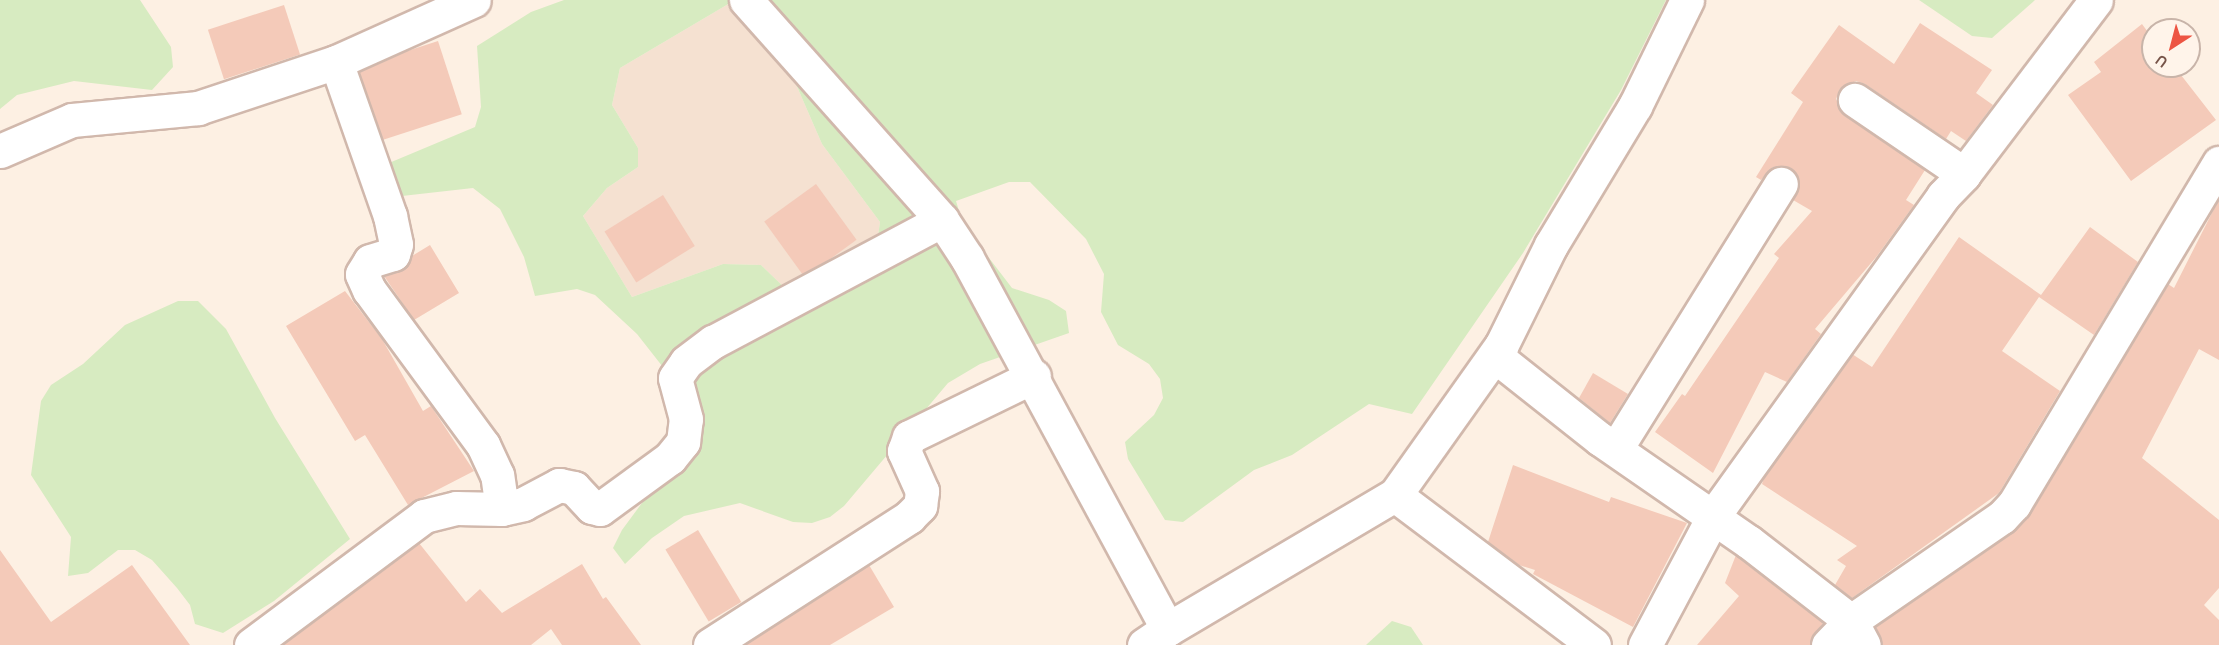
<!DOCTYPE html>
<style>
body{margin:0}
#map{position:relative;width:2219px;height:645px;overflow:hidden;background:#fdf0e3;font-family:Karla,sans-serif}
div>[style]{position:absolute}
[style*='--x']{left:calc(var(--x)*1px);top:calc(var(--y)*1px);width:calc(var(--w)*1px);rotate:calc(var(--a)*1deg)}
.residential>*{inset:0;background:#f5e1d1}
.green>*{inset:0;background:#d7ebc1}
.building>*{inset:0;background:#f4cab9;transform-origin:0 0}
.roads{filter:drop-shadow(2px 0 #d1b8ac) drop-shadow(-2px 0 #d1b8ac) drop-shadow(0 2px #d1b8ac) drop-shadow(0 -2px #d1b8ac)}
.minor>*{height:33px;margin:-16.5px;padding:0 16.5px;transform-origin:16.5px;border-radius:16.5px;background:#fff}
span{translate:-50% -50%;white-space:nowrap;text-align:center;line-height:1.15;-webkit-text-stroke:4.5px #fff4ea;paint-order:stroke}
.north{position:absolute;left:2141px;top:18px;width:60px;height:60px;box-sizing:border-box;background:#fff4ea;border:2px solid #c8b4a9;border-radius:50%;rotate:216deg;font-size:16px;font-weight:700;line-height:24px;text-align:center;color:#765348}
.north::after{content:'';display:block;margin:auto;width:21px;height:27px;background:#ed5543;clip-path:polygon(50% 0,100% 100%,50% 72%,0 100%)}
</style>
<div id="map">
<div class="residential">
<div style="clip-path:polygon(730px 3px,795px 82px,822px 144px,880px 222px,874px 264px,788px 291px,761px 265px,723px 264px,632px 297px,583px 216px,607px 188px,638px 167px,638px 148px,612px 105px,620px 68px)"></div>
</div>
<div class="green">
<div style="clip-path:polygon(0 0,140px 0,171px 47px,173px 67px,152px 90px,74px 81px,17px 95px,0 109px)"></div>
<div style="clip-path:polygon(evenodd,564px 0,1666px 0,1621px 90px,1523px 253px,1412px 414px,1369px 404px,1292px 455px,1254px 470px,1183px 522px,1165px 520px,1128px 459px,1125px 442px,1154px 415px,1163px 398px,1160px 379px,1149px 364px,1118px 345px,1101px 312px,1104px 274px,1086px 239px,1030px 182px,1009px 182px,956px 201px,963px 224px,1012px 288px,1049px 300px,1066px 311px,1069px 333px,980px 364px,948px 383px,844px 506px,830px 517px,812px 523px,793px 522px,740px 503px,684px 516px,652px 538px,625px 564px,613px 548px,622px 530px,690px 438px,688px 399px,637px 334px,595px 295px,577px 289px,535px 296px,524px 257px,500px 209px,473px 188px,402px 196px,389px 182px,389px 163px,475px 127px,481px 107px,477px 46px,531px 12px,564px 0,730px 3px,795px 82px,822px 144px,880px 222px,874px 264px,788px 291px,761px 265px,723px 264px,632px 297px,583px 216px,607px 188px,638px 167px,638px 148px,612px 105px,620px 68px,730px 3px)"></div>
<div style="clip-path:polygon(1919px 0,2035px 0,1992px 38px,1972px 36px)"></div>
<div style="clip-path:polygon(178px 301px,198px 301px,226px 329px,275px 418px,350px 539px,274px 601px,223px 633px,195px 624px,190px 605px,177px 588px,152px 560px,135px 550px,118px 550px,88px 573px,68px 576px,71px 537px,31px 475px,41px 401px,51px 385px,83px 364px,125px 325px)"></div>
<div style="clip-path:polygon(1392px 621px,1411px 627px,1423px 645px,1366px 645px)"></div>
</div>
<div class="building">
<div style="left:284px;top:5px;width:52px;height:80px;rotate:72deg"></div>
<div style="clip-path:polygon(1920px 23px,1992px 70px,1976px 93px,1993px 105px,1966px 141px,1951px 131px,1946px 139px,1865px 84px,1856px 81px,1840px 89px,1836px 99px,1844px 115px,1925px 170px,1906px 200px,1914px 205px,1877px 256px,1815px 329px,1821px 334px,1787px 382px,1765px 372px,1713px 473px,1655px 432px,1682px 394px,1685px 396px,1779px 258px,1774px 254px,1812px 211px,1793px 200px,1800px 184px,1790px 168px,1773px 167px,1761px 180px,1756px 177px,1803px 102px,1791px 93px,1839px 25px,1894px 64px)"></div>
<div style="clip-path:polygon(2142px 24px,2153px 39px,2153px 66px,2174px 66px,2216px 120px,2131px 181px,2068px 95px,2101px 72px,2094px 62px)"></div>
<div style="left:438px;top:41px;width:77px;height:85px;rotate:72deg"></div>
<div style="left:816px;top:184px;width:69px;height:64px;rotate:54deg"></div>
<div style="left:663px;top:195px;width:60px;height:69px;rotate:58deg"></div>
<div style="clip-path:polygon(2219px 199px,2219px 360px,2199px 349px,2142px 458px,2219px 520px,2219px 588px,2204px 605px,2219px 620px,2219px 645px,1883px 645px,1876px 627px,2013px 532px,2028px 517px,2168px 284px,2174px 288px)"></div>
<div style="clip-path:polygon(2090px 227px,2138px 262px,2094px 335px,2039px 297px,2002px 351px,2060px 391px,1999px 493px,1852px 598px,1835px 585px,1846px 566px,1837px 560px,1857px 546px,1762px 484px,1764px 478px,1852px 354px,1872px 367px,1959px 237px,2041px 295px)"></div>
<div style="clip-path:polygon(430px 245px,459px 293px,414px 320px,384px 276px,406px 268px,412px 256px)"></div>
<div style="clip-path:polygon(345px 291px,382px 339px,423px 411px,431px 406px,474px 471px,408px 505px,365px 435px,355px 441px,286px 326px)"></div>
<div style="clip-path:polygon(1593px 373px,1628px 394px,1610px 423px,1579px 398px)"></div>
<div style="clip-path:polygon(1513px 465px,1609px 502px,1611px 497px,1687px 523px,1633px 627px,1533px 574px,1535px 570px,1519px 565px,1488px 542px)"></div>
<div style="left:698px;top:530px;width:84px;height:38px;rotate:59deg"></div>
<div style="clip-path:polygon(419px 543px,466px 602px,480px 589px,502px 613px,582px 564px,603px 599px,606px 597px,641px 645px,562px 645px,551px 629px,531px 645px,282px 645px)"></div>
<div style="clip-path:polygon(0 550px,51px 622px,132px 565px,190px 645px,0 645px)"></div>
<div style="clip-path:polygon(1736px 555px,1823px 623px,1810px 645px,1697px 645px,1739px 596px,1725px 583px)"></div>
<div style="clip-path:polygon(869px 565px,894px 607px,830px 645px,745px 645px)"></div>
</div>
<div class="roads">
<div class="minor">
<div style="--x:746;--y:0;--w:295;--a:48.3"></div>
<div style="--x:942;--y:220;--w:45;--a:56.7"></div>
<div style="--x:967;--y:258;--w:422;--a:61.6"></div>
<div style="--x:1168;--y:629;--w:264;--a:-30.6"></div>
<div style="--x:1395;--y:495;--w:183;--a:-54.6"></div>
<div style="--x:1687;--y:0;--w:118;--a:116.1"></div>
<div style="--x:1635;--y:106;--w:162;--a:121.1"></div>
<div style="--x:1551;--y:245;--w:113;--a:116.3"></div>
<div style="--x:1501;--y:346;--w:13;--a:99"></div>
<div style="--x:1499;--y:359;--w:129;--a:38.4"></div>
<div style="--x:1600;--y:439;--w:181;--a:34.7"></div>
<div style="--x:1749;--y:542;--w:129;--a:37.8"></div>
<div style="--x:1851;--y:621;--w:27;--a:62"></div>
<div style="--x:0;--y:151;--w:78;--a:-23.3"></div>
<div style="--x:72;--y:120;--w:127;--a:-5.4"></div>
<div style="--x:198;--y:108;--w:145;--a:-18.4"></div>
<div style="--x:336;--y:62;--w:151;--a:-24.2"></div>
<div style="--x:1964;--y:174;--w:218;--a:-52.8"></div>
<div style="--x:1617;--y:447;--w:310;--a:-58.1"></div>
<div style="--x:1395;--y:495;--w:249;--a:37"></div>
<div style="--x:502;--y:509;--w:22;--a:-13"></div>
<div style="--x:523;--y:504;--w:41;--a:-27.8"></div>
<div style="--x:559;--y:485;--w:15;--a:11"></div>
<div style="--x:574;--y:488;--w:26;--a:47"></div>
<div style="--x:592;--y:507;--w:8;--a:14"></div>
<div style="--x:600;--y:509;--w:87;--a:-36.1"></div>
<div style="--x:670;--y:458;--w:21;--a:-51"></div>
<div style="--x:683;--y:442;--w:23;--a:-83"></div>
<div style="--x:686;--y:419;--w:42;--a:-105"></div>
<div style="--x:675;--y:378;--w:19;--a:-55"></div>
<div style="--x:686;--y:362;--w:34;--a:-37"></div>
<div style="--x:713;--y:342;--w:259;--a:-28"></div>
<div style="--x:251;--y:645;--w:216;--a:-36.7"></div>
<div style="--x:424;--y:516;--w:33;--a:-14"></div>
<div style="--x:456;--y:508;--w:46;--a:1.2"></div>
<div style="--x:502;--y:509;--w:34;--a:-98"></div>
<div style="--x:497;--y:475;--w:33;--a:-115"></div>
<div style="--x:483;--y:445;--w:192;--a:-126.3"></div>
<div style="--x:369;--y:290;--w:17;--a:-114"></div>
<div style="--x:362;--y:274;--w:15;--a:-58"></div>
<div style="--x:370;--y:261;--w:24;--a:-17"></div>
<div style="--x:393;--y:254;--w:10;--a:-73"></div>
<div style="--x:396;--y:244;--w:29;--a:-102"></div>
<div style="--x:390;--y:216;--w:163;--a:-109.3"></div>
<div style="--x:710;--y:645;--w:237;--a:-32.7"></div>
<div style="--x:909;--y:517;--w:16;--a:-45"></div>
<div style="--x:920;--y:506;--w:15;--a:-82"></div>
<div style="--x:922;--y:491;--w:44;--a:-114.2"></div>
<div style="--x:904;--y:451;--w:15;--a:-70"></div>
<div style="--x:909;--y:437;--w:139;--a:-26"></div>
<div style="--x:1144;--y:645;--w:29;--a:-34"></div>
<div style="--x:1645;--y:645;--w:147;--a:-62"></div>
<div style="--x:1714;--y:515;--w:393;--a:-54.3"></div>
<div style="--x:1943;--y:196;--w:30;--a:-46"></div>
<div style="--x:1964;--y:174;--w:132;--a:-145.8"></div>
<div style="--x:1828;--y:645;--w:33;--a:-46"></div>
<div style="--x:1851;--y:621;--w:183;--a:-34.6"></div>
<div style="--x:2002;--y:517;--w:18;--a:-47"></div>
<div style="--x:2014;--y:504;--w:398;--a:-59"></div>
</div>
</div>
<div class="north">U</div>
</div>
